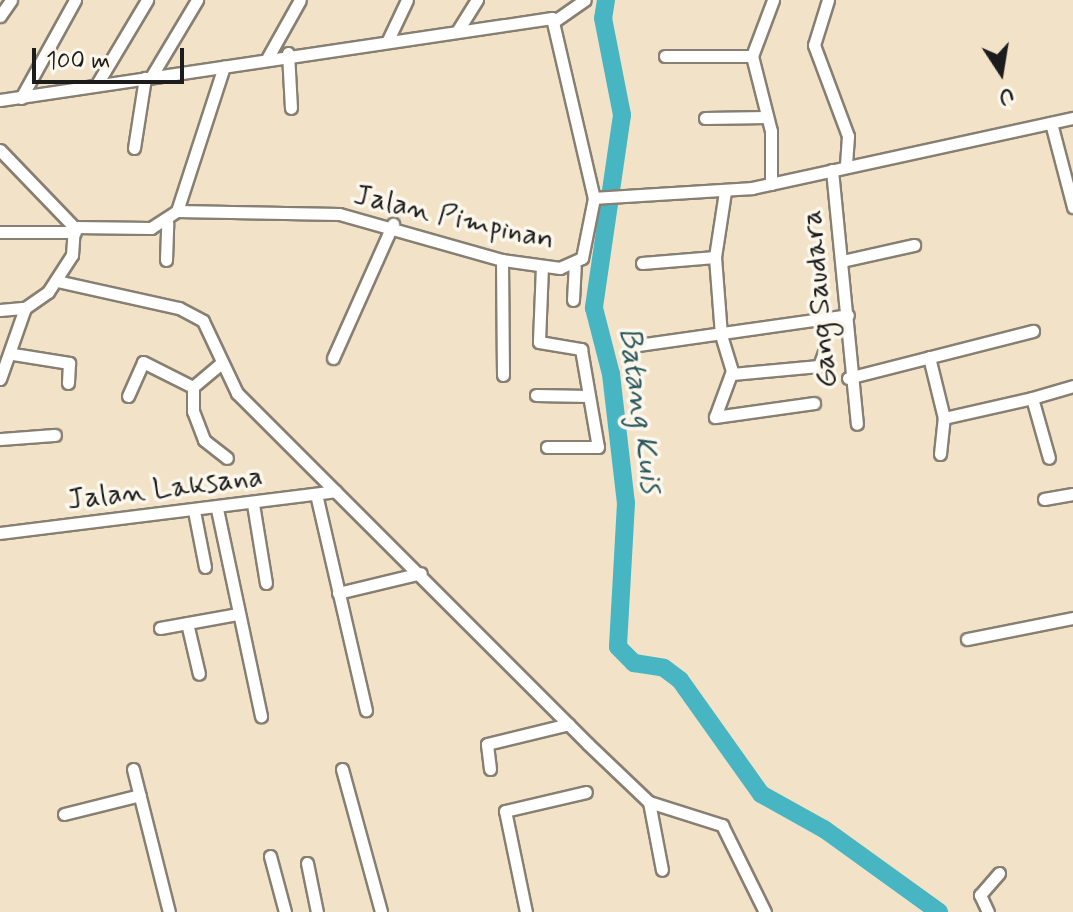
<!DOCTYPE html>
<style>
body{margin:0}
#map{position:relative;width:1073px;height:912px;overflow:hidden;background:#f2e3c8;font-family:Mynerve,sans-serif}
div>[style]{position:absolute}
[style*='--x']{left:calc(var(--x)*1px);top:calc(var(--y)*1px);width:calc(var(--w)*1px);rotate:calc(var(--a)*1deg)}
.river>*{height:18px;margin:-9px;padding:0 9px;transform-origin:9px;border-radius:9px;background:#48b5c3}
.roads{filter:drop-shadow(2px 0 #878072) drop-shadow(-2px 0 #878072) drop-shadow(0 2px #878072) drop-shadow(0 -2px #878072)}
.street>*{height:11px;margin:-5.5px;padding:0 5.5px;transform-origin:5.5px;border-radius:5.5px;background:#fff}
span{translate:-50% -50%;white-space:nowrap;text-align:center;line-height:1.15;-webkit-text-stroke:7px #fbf7ec;paint-order:stroke}
.street-label{font-size:30px;color:#1c1c1c}
.water-label{font-size:32px;color:#2e595f;font-style:italic}
.north{position:absolute;left:961px;top:32px;width:80px;height:80px;-webkit-text-stroke:6px #fbf7ec;paint-order:stroke;rotate:168deg;font-size:22px;font-weight:700;line-height:32px;text-align:center;color:#1c1c1c}
.north::after{content:'';display:block;margin:auto;width:28px;height:36px;background:#1c1c1c;clip-path:polygon(50% 0,100% 100%,50% 72%,0 100%)}
.scale{position:absolute;left:32px;top:48px;width:152px;height:36px;box-sizing:border-box;border:4px solid #1c1c1c;border-top:0;padding-left:10px;font-size:24px;line-height:28px;white-space:nowrap;color:#1c1c1c;-webkit-text-stroke:6px #fbf7ec;paint-order:stroke}
</style>
<div id="map">
<div class="river">
<div style="--x:606;--y:0;--w:18;--a:99"></div>
<div style="--x:603;--y:18;--w:99;--a:78.9"></div>
<div style="--x:622;--y:115;--w:195;--a:98.3"></div>
<div style="--x:594;--y:308;--w:68;--a:75.6"></div>
<div style="--x:611;--y:374;--w:130;--a:83.4"></div>
<div style="--x:626;--y:503;--w:144;--a:93.2"></div>
<div style="--x:618;--y:647;--w:23;--a:45"></div>
<div style="--x:634;--y:663;--w:30;--a:9"></div>
<div style="--x:664;--y:668;--w:20;--a:37"></div>
<div style="--x:680;--y:680;--w:140;--a:54.6"></div>
<div style="--x:761;--y:794;--w:72;--a:29.1"></div>
<div style="--x:824;--y:829;--w:142;--a:35.8"></div>
</div>
<div class="roads">
<div class="street">
<div style="--x:828;--y:0;--w:47;--a:107.3"></div>
<div style="--x:814;--y:45;--w:97;--a:69.5"></div>
<div style="--x:848;--y:136;--w:29;--a:94"></div>
<div style="--x:0;--y:16;--w:19;--a:-55"></div>
<div style="--x:556;--y:20;--w:35;--a:-35"></div>
<div style="--x:458;--y:30;--w:36;--a:-58"></div>
<div style="--x:388;--y:40;--w:44;--a:-64.6"></div>
<div style="--x:288;--y:53;--w:55;--a:86.9"></div>
<div style="--x:665;--y:56;--w:87;--a:0"></div>
<div style="--x:268;--y:57;--w:65;--a:-60.7"></div>
<div style="--x:151;--y:77;--w:90;--a:-59.1"></div>
<div style="--x:97;--y:84;--w:98;--a:-59.2"></div>
<div style="--x:21;--y:98;--w:112;--a:-61.1"></div>
<div style="--x:0;--y:100;--w:558;--a:-8.45"></div>
<div style="--x:552;--y:18;--w:185;--a:76.9"></div>
<div style="--x:594;--y:198;--w:61;--a:101.3"></div>
<div style="--x:582;--y:258;--w:24;--a:156"></div>
<div style="--x:560;--y:268;--w:59;--a:-172.1"></div>
<div style="--x:502;--y:260;--w:169;--a:-164.2"></div>
<div style="--x:339;--y:214;--w:162;--a:-178.9"></div>
<div style="--x:177;--y:211;--w:31;--a:147"></div>
<div style="--x:151;--y:228;--w:77;--a:-179.3"></div>
<div style="--x:74;--y:227;--w:107;--a:-133.9"></div>
<div style="--x:705;--y:118;--w:62;--a:-0.9"></div>
<div style="--x:1051;--y:123;--w:87;--a:75.3"></div>
<div style="--x:134;--y:148;--w:71;--a:-81.1"></div>
<div style="--x:832;--y:170;--w:255;--a:84.4"></div>
<div style="--x:771;--y:184;--w:53;--a:-90"></div>
<div style="--x:771;--y:131;--w:77;--a:-104.2"></div>
<div style="--x:752;--y:56;--w:60;--a:-69.4"></div>
<div style="--x:594;--y:198;--w:158;--a:-3.6"></div>
<div style="--x:752;--y:188;--w:329;--a:-12.3"></div>
<div style="--x:177;--y:211;--w:152;--a:-72"></div>
<div style="--x:0;--y:232;--w:75;--a:0"></div>
<div style="--x:715;--y:257;--w:78;--a:85.6"></div>
<div style="--x:721;--y:335;--w:38;--a:73"></div>
<div style="--x:732;--y:371;--w:49;--a:110.3"></div>
<div style="--x:715;--y:417;--w:100;--a:-8"></div>
<div style="--x:166;--y:260;--w:37;--a:-88"></div>
<div style="--x:502;--y:260;--w:115;--a:89.5"></div>
<div style="--x:842;--y:261;--w:74;--a:-12.5"></div>
<div style="--x:642;--y:263;--w:73;--a:-4.7"></div>
<div style="--x:715;--y:257;--w:66;--a:-81.3"></div>
<div style="--x:542;--y:266;--w:76;--a:92.3"></div>
<div style="--x:539;--y:342;--w:43;--a:9.5"></div>
<div style="--x:581;--y:349;--w:99;--a:80.2"></div>
<div style="--x:598;--y:447;--w:51;--a:180"></div>
<div style="--x:57;--y:281;--w:125;--a:12.5"></div>
<div style="--x:179;--y:308;--w:27;--a:28"></div>
<div style="--x:203;--y:321;--w:80;--a:64.7"></div>
<div style="--x:237;--y:393;--w:496;--a:45"></div>
<div style="--x:588;--y:744;--w:84;--a:43.6"></div>
<div style="--x:649;--y:802;--w:77;--a:17.5"></div>
<div style="--x:722;--y:825;--w:97;--a:63.7"></div>
<div style="--x:573;--y:300;--w:33;--a:-87"></div>
<div style="--x:0;--y:310;--w:25;--a:-5"></div>
<div style="--x:25;--y:308;--w:28;--a:-35"></div>
<div style="--x:48;--y:292;--w:44;--a:-57"></div>
<div style="--x:72;--y:255;--w:28;--a:-86"></div>
<div style="--x:631;--y:346;--w:219;--a:-8.1"></div>
<div style="--x:13;--y:354;--w:57;--a:9.1"></div>
<div style="--x:69;--y:363;--w:20;--a:93"></div>
<div style="--x:929;--y:357;--w:63;--a:76.2"></div>
<div style="--x:944;--y:418;--w:90;--a:-12.8"></div>
<div style="--x:1032;--y:398;--w:62;--a:74.2"></div>
<div style="--x:333;--y:358;--w:147;--a:-65.9"></div>
<div style="--x:219;--y:365;--w:34;--a:140"></div>
<div style="--x:193;--y:387;--w:24;--a:90"></div>
<div style="--x:193;--y:411;--w:31;--a:69"></div>
<div style="--x:204;--y:440;--w:29;--a:38"></div>
<div style="--x:732;--y:374;--w:87;--a:-5.3"></div>
<div style="--x:819;--y:366;--w:15;--a:-70"></div>
<div style="--x:848;--y:378;--w:191;--a:-14.3"></div>
<div style="--x:0;--y:379;--w:75;--a:-70.6"></div>
<div style="--x:536;--y:395;--w:53;--a:1.1"></div>
<div style="--x:128;--y:396;--w:37;--a:-66"></div>
<div style="--x:143;--y:362;--w:56;--a:26.6"></div>
<div style="--x:1032;--y:398;--w:43;--a:-16.3"></div>
<div style="--x:0;--y:439;--w:55;--a:-4.2"></div>
<div style="--x:940;--y:454;--w:36;--a:-84"></div>
<div style="--x:316;--y:494;--w:222;--a:77"></div>
<div style="--x:1044;--y:499;--w:29;--a:-10"></div>
<div style="--x:253;--y:504;--w:80;--a:80.7"></div>
<div style="--x:217;--y:509;--w:212;--a:78"></div>
<div style="--x:194;--y:511;--w:57;--a:78.9"></div>
<div style="--x:0;--y:533;--w:338;--a:-7.1"></div>
<div style="--x:338;--y:593;--w:85;--a:-13.5"></div>
<div style="--x:187;--y:623;--w:52;--a:76.8"></div>
<div style="--x:160;--y:628;--w:78;--a:-10.3"></div>
<div style="--x:967;--y:639;--w:108;--a:-11.2"></div>
<div style="--x:133;--y:769;--w:147;--a:75.9"></div>
<div style="--x:342;--y:769;--w:148;--a:74.7"></div>
<div style="--x:490;--y:769;--w:25;--a:-97"></div>
<div style="--x:487;--y:744;--w:84;--a:-13.7"></div>
<div style="--x:649;--y:802;--w:69;--a:79.2"></div>
<div style="--x:64;--y:814;--w:78;--a:-14"></div>
<div style="--x:270;--y:856;--w:58;--a:75"></div>
<div style="--x:307;--y:863;--w:50;--a:78.5"></div>
<div style="--x:526;--y:912;--w:103;--a:-101.7"></div>
<div style="--x:505;--y:811;--w:83;--a:-13.2"></div>
<div style="--x:988;--y:912;--w:19;--a:-115"></div>
<div style="--x:980;--y:895;--w:29;--a:-49"></div>
</div>
</div>
<div class="street-label">
<span style="left:454px;top:218px;rotate:13deg">Jalan Pimpinan</span>
<span style="left:820px;top:299px;rotate:-95deg">Gang Saudara</span>
<span style="left:165px;top:489px;rotate:-7deg">Jalan Laksana</span>
</div>
<div class="water-label">
<span style="left:640px;top:410px;rotate:82deg">Batang Kuis</span>
</div>
<div class="north">U</div>
<div class="scale">100 m</div>
</div>
